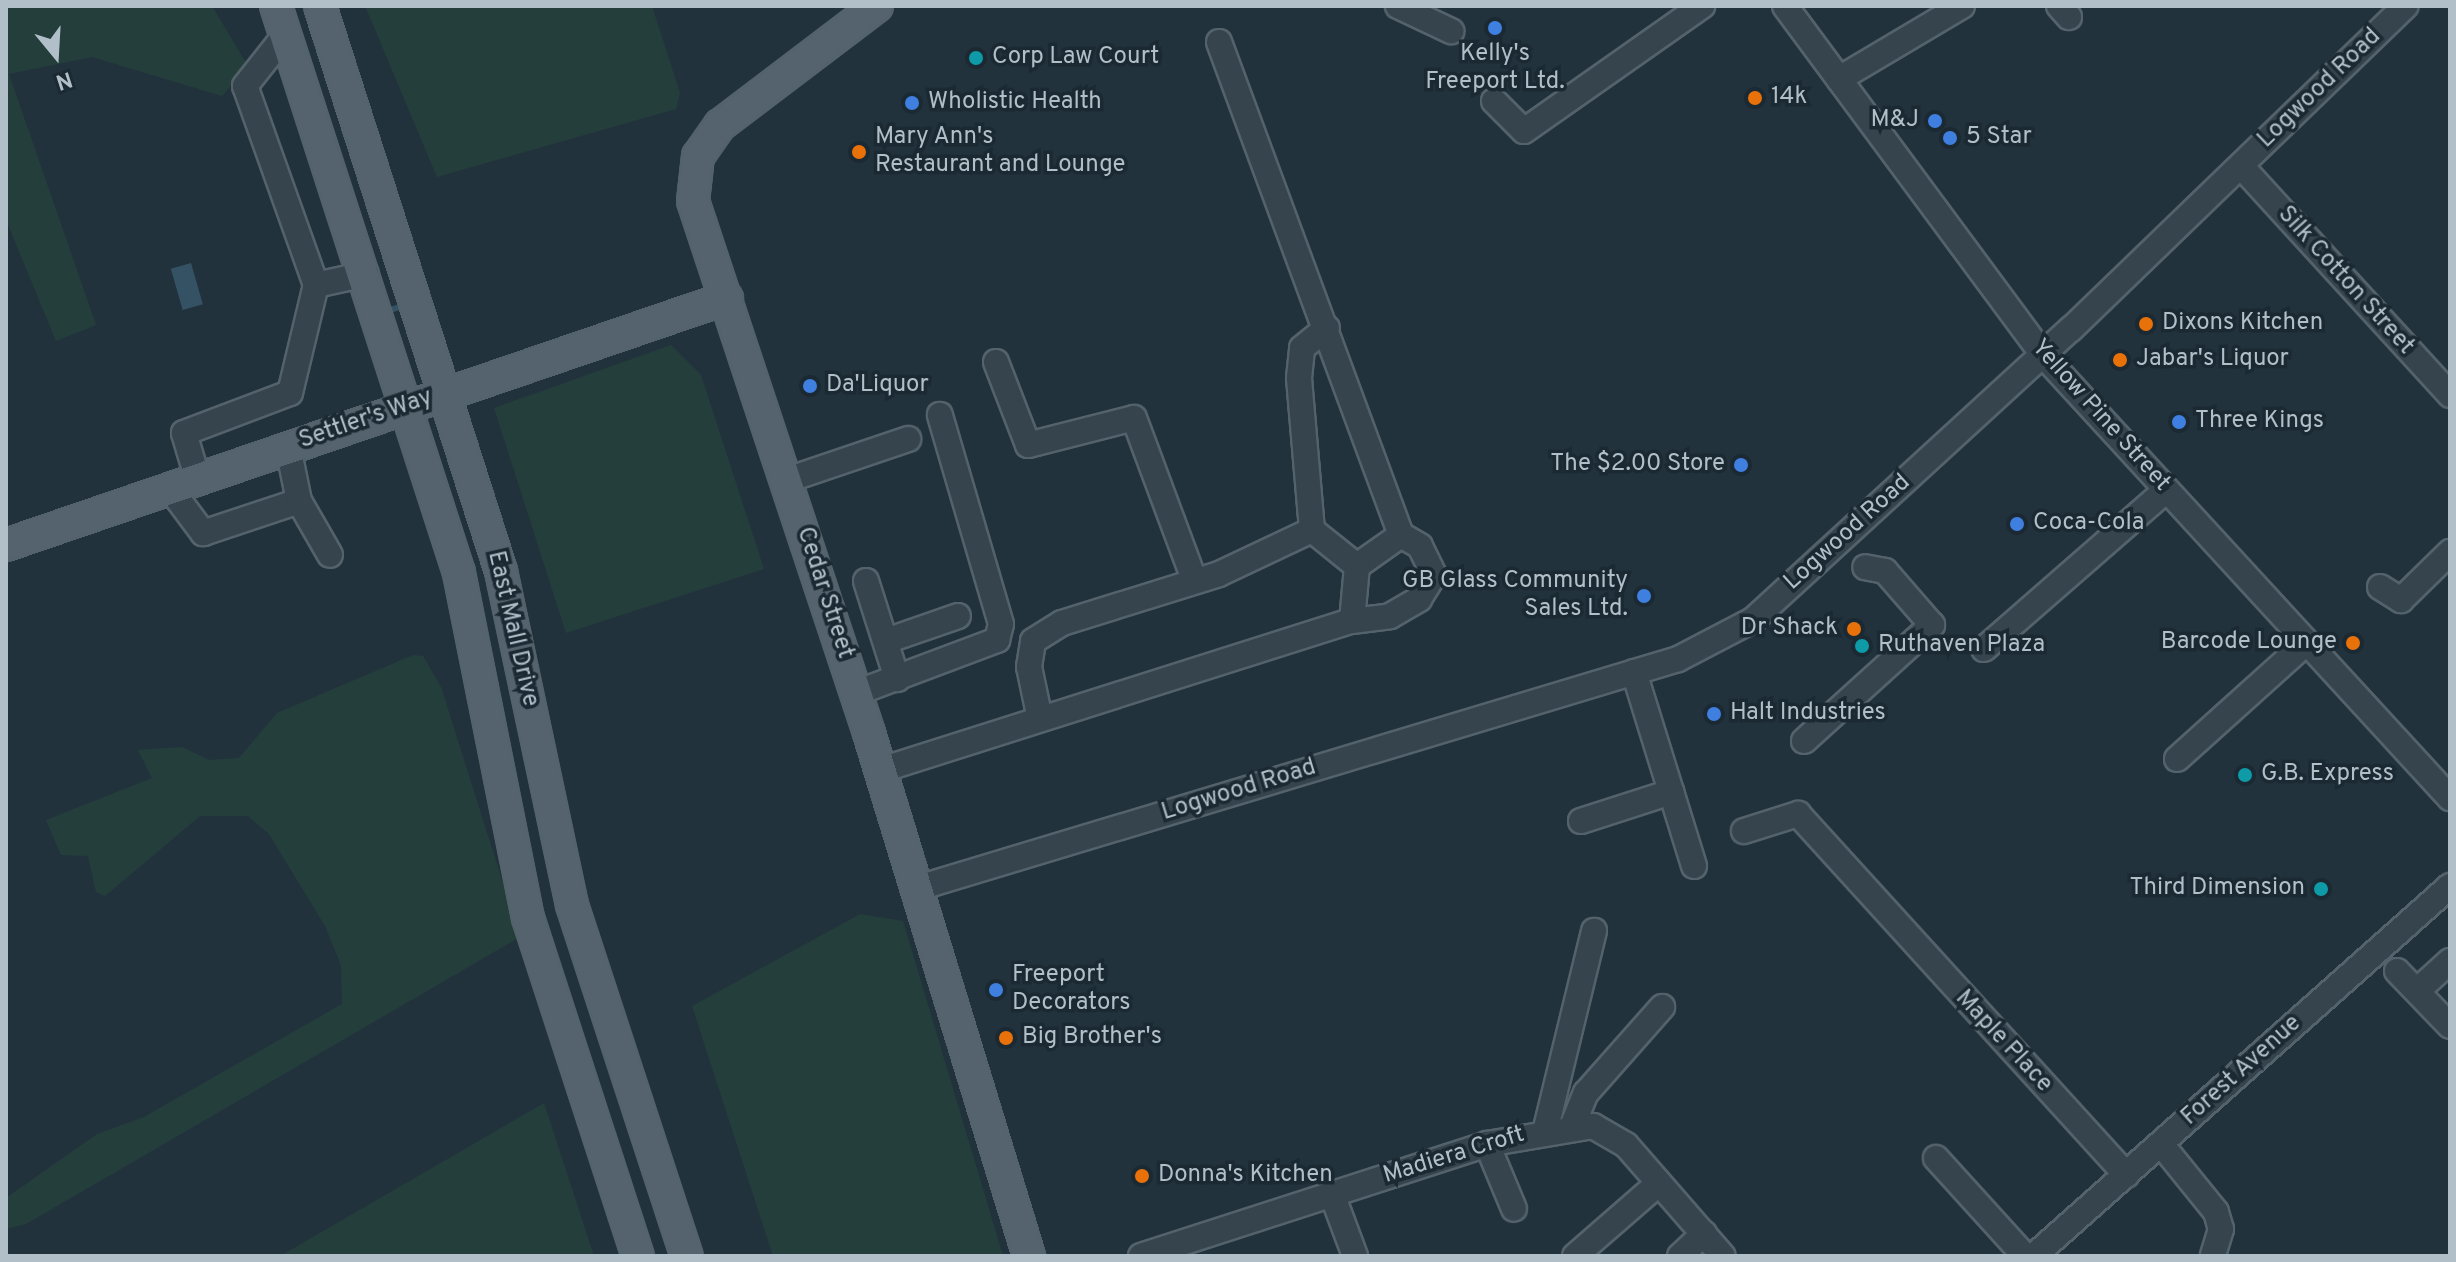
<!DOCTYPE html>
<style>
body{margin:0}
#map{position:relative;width:2456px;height:1262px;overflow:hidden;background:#22323d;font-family:Overpass,sans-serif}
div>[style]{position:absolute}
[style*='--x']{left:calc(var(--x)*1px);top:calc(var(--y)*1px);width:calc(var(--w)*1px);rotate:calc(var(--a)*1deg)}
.green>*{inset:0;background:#243e3c}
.water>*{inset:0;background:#355265;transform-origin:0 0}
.stream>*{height:6px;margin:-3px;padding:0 3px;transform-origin:3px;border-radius:3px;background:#355265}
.roads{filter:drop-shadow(2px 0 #54626b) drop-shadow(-2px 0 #54626b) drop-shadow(0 2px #54626b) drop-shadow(0 -2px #54626b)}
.minor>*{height:24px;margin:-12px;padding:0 12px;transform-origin:12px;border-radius:12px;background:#36444d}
.major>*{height:30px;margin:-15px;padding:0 15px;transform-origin:15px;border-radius:15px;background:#54636d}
.dots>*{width:22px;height:22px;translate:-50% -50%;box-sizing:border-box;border:4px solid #1b2932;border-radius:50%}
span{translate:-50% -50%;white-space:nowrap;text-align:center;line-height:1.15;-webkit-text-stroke:7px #1b2932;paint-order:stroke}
.poi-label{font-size:24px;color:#b1bfc8}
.left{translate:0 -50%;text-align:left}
.right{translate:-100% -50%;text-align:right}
.street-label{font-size:24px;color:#b1bfc8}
.frame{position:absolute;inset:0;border:8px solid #b1bfc8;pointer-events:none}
.north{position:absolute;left:16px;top:16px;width:80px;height:80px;-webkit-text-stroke:6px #1b2932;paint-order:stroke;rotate:162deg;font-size:22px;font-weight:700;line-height:32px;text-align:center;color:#b1bfc8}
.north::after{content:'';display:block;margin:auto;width:28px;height:36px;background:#b1bfc8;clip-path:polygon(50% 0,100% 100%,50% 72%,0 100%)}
</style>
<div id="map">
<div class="green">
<div style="clip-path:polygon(6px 6px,212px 6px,248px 66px,222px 96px,92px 57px,9px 74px,96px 325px,56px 341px,6px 220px)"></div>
<div style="clip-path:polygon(365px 6px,652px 6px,680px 93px,676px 109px,437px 177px)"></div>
<div style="clip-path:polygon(671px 345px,701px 375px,764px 569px,566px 633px,494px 408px)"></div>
<div style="clip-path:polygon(413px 655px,423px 656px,441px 687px,520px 937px,26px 1224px,6px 1229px,6px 1198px,97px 1134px,144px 1117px,342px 1004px,341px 965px,325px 926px,269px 834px,248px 816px,200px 816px,105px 896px,96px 892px,88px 856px,61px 855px,46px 820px,152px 778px,138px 750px,182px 747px,209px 760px,239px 758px,277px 713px)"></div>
<div style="clip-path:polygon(860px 914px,903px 921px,1003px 1256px,773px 1256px,692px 1006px)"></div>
<div style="clip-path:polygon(544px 1103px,594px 1256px,280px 1256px)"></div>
</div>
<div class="water">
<div style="left:191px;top:263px;width:43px;height:21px;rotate:74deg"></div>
</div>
<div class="stream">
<div style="--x:384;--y:312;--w:25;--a:-18"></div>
</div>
<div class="roads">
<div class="minor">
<div style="--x:1398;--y:6;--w:59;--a:25.3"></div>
<div style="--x:1785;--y:6;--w:434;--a:53.5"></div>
<div style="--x:2043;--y:355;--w:602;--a:47.43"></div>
<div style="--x:2059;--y:6;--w:15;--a:48"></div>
<div style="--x:1219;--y:42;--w:526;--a:69.74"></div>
<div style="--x:1839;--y:79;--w:143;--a:-30.7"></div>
<div style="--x:1494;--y:101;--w:42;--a:45"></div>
<div style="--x:1524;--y:131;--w:218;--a:-35.1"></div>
<div style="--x:2241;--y:166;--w:310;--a:47.6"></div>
<div style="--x:316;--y:285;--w:51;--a:-12.4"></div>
<div style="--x:996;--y:362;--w:89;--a:68.9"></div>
<div style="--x:1028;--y:445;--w:109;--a:-14.3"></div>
<div style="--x:1134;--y:418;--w:170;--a:69.6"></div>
<div style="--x:198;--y:480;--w:49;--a:-106.6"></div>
<div style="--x:184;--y:433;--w:113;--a:-20.7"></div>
<div style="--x:290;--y:393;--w:111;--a:-76.5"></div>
<div style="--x:316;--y:285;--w:211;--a:-109.6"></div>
<div style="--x:245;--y:86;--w:66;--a:-51.7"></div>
<div style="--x:787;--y:480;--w:128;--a:-18.7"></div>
<div style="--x:171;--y:490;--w:54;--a:53.3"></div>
<div style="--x:203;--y:533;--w:101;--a:-18.4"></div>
<div style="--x:299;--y:501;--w:55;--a:-101.5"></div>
<div style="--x:299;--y:501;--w:62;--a:60.1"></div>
<div style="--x:1312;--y:530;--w:153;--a:-94.9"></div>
<div style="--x:1299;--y:378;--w:30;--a:-84"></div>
<div style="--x:1302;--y:348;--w:32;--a:-39"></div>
<div style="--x:866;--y:581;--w:103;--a:72.4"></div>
<div style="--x:2380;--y:587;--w:25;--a:32"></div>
<div style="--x:2401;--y:600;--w:69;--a:-44.4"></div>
<div style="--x:886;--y:641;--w:76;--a:-19.1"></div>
<div style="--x:1984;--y:649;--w:242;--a:-41.1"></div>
<div style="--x:1634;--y:672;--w:203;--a:72.8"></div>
<div style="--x:856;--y:693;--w:151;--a:-20.6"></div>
<div style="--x:997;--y:640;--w:16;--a:-76"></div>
<div style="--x:1001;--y:624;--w:218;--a:-106.3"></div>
<div style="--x:1040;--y:719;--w:53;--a:-101.9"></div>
<div style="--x:1029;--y:667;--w:26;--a:-81"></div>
<div style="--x:1033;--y:641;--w:34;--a:-32"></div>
<div style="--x:1062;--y:623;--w:164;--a:-17.3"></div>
<div style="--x:1219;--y:574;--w:103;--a:-25.3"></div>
<div style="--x:1312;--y:530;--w:58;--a:38.7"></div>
<div style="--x:1804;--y:741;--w:173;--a:-42.2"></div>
<div style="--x:1932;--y:625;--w:72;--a:-131"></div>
<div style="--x:1885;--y:571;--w:20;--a:-169"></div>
<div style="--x:2177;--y:759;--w:173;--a:-42"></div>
<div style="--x:881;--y:770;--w:494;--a:-17.6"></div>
<div style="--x:1352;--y:621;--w:38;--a:-7"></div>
<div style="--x:1390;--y:616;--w:34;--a:-30"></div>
<div style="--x:1419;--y:599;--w:28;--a:-58"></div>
<div style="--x:1434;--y:575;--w:32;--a:-116"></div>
<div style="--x:1420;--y:546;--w:22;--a:-150"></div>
<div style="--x:1401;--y:535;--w:54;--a:144.8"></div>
<div style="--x:1357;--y:566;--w:55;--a:95.2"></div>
<div style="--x:1581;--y:821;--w:95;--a:-17.9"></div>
<div style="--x:1744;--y:831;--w:57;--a:-17.5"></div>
<div style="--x:1798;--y:814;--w:488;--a:47.7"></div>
<div style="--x:918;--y:888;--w:794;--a:-16.77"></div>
<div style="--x:1678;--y:659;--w:85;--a:-27.5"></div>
<div style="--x:1753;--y:620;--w:431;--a:-42.5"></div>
<div style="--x:2071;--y:329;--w:465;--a:-44"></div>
<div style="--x:2397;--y:971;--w:76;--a:46.1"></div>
<div style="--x:2417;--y:991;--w:45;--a:-42.3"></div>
<div style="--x:1572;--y:1127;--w:37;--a:-68"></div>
<div style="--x:1586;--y:1093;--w:115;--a:-48.5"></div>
<div style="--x:1546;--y:1128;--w:203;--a:-76.3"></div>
<div style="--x:1487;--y:1144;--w:70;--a:67.4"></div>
<div style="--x:2161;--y:1144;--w:87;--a:51"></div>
<div style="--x:2216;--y:1212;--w:18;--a:74"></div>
<div style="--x:2221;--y:1229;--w:28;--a:107"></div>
<div style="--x:1936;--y:1158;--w:132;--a:47.8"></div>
<div style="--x:1332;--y:1194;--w:66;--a:69.6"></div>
<div style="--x:1141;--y:1256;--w:364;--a:-17.9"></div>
<div style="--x:1487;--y:1144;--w:108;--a:-9.6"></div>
<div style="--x:1593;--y:1126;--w:38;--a:30"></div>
<div style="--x:1626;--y:1145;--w:147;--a:48.9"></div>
<div style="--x:1575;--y:1256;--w:111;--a:-41"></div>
<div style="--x:1680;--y:1256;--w:33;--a:-43"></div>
<div style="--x:2034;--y:1256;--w:557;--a:-41.65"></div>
</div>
<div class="major">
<div style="--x:276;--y:6;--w:596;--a:72.11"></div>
<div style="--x:459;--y:573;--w:352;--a:78.7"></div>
<div style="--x:528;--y:918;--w:355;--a:72"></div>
<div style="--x:320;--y:6;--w:593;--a:72.24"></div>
<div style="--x:501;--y:571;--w:341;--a:78"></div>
<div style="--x:572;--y:905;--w:369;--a:71.9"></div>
<div style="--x:877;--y:6;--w:197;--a:142.8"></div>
<div style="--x:720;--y:125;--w:38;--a:125"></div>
<div style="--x:698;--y:156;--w:45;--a:96.3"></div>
<div style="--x:693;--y:201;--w:560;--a:71.69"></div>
<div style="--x:869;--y:733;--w:547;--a:72.99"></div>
<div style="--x:6;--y:545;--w:762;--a:-18.91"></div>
</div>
</div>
<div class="dots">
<div style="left:1495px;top:28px;background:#3f7fe0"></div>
<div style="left:976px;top:58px;background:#0f9aa8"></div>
<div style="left:1755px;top:98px;background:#e8710a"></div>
<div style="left:912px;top:103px;background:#3f7fe0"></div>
<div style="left:1935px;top:121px;background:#3f7fe0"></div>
<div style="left:1950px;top:138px;background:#3f7fe0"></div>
<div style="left:859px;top:152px;background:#e8710a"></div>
<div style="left:2146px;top:324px;background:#e8710a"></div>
<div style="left:2120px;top:360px;background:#e8710a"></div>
<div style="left:810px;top:386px;background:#3f7fe0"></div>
<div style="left:2179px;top:422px;background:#3f7fe0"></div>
<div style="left:1741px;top:465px;background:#3f7fe0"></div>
<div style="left:2017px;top:524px;background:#3f7fe0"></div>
<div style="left:1644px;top:596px;background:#3f7fe0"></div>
<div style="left:1854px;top:629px;background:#e8710a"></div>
<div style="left:2353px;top:643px;background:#e8710a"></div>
<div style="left:1862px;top:646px;background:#0f9aa8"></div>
<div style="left:1714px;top:714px;background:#3f7fe0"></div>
<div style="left:2245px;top:775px;background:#0f9aa8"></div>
<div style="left:2321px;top:889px;background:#0f9aa8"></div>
<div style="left:996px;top:990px;background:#3f7fe0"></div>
<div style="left:1006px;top:1038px;background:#e8710a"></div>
<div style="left:1142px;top:1176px;background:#e8710a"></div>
</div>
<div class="poi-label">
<span style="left:1495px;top:69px">Kelly's<br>Freeport Ltd.</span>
<span class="left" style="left:992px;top:58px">Corp Law Court</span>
<span class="left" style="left:1771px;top:98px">14k</span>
<span class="left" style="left:928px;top:103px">Wholistic Health</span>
<span class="right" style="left:1919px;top:121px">M&amp;J</span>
<span class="left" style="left:875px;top:152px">Mary Ann's<br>Restaurant and Lounge</span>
<span class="left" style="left:1966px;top:138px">5 Star</span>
<span class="left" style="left:2162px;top:324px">Dixons Kitchen</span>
<span class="left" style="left:2136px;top:360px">Jabar's Liquor</span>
<span class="left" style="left:826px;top:386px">Da'Liquor</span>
<span class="left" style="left:2195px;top:422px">Three Kings</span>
<span class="right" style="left:1725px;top:465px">The $2.00 Store</span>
<span class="left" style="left:2033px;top:524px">Coca-Cola</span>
<span class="right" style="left:1628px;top:596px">GB Glass Community<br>Sales Ltd.</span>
<span class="right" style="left:1838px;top:629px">Dr Shack</span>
<span class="right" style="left:2337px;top:643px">Barcode Lounge</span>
<span class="left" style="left:1878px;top:646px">Ruthaven Plaza</span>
<span class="left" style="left:1730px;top:714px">Halt Industries</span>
<span class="left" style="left:2261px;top:775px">G.B. Express</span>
<span class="right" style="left:2305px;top:889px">Third Dimension</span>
<span class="left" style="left:1012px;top:990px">Freeport<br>Decorators</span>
<span class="left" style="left:1022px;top:1038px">Big Brother's</span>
<span class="left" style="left:1158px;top:1176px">Donna's Kitchen</span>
</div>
<div class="street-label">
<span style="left:2320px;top:89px;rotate:-44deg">Logwood Road</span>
<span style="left:2345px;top:281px;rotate:48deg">Silk Cotton Street</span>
<span style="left:2100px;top:416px;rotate:48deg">Yellow Pine Street</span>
<span style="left:366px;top:420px;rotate:-19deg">Settler's Way</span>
<span style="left:1848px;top:533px;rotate:-42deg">Logwood Road</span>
<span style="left:824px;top:593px;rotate:72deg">Cedar Street</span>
<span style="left:512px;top:629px;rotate:77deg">East Mall Drive</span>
<span style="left:1239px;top:791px;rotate:-17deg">Logwood Road</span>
<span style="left:2003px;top:1042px;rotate:47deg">Maple Place</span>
<span style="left:2242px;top:1071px;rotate:-42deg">Forest Avenue</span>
<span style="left:1454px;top:1156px;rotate:-17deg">Madiera Croft</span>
</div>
<div class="frame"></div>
<div class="north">N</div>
</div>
